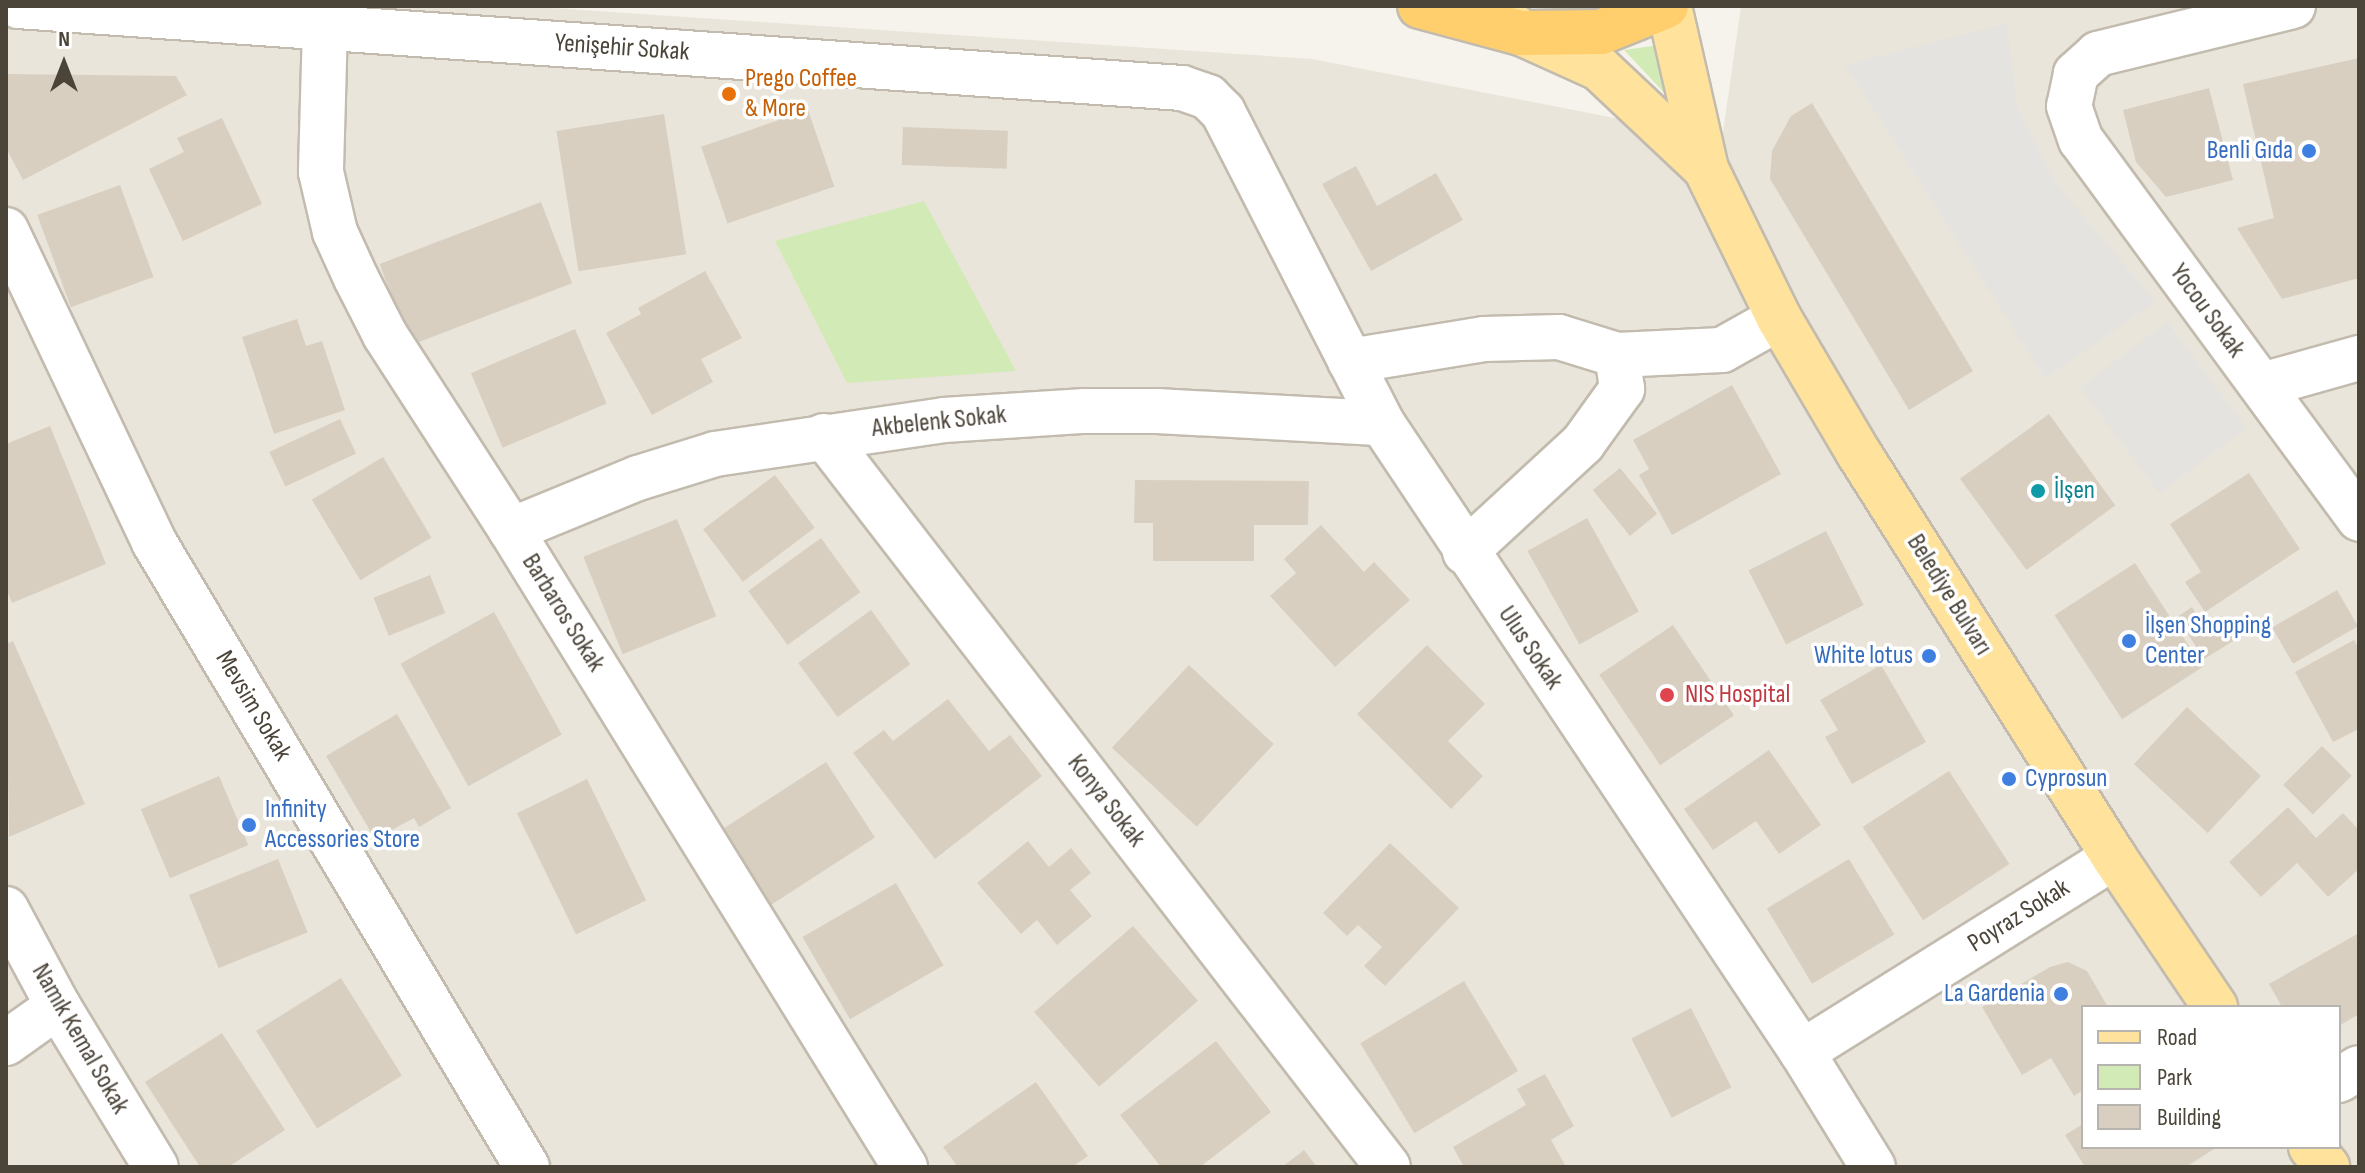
<!DOCTYPE html>
<meta charset="utf-8">
<style>
body{margin:0}
#map{position:relative;width:2365px;height:1173px;overflow:hidden;background:#f6f3ec;font-family:"Sofia Sans Condensed",sans-serif}
div>[style]{position:absolute}
[style*='--x']{left:calc(var(--x)*1px);top:calc(var(--y)*1px);width:calc(var(--w)*1px);rotate:calc(var(--a)*1deg)}
.residential>*{inset:0;background:#eae5da}
.green>*{inset:0;background:#d2eab5}
.parking>*{inset:0;background:#e5e3e0;transform-origin:0 0}
.building>*{inset:0;background:#d8cfc1;transform-origin:0 0}
.roads{filter:drop-shadow(2px 0 #c2bbae) drop-shadow(-2px 0 #c2bbae) drop-shadow(0 2px #c2bbae) drop-shadow(0 -2px #c2bbae)}
.minor>*{height:44px;margin:-22px;padding:0 22px;transform-origin:22px;border-radius:22px;background:#fff}
.major>*{height:44px;margin:-22px;padding:0 22px;transform-origin:22px;border-radius:22px;background:#ffe39c}
.highway>*{height:44px;margin:-22px;padding:0 22px;transform-origin:22px;border-radius:22px;background:#ffcf6e}
.dots>*{width:22px;height:22px;translate:-50% -50%;box-sizing:border-box;border:4px solid #fff;border-radius:50%}
span{translate:-50% -50%;white-space:nowrap;text-align:center;line-height:1.15;-webkit-text-stroke:7px #fff;paint-order:stroke}
.street-label{font-size:26px;color:#4b4439}
.food-label{font-size:26px;color:#c56008}
.left{translate:0 -50%;text-align:left}
.shop-label{font-size:26px;color:#366cbe}
.right{translate:-100% -50%;text-align:right}
.culture-label{font-size:26px;color:#0d838f}
.health-label{font-size:26px;color:#be3a42}
.frame{position:absolute;inset:0;border:8px solid #4b4439;pointer-events:none}
.legend{position:absolute;left:2081px;top:1005px;width:260px;height:144px;box-sizing:border-box;background:#fff;border:2px solid #b7b4b0;margin:0;padding:10px 14px;list-style:none;font-size:24px;color:#4b4439}
.legend li{display:flex;align-items:center;gap:16px;height:40px}
.legend b{width:40px;border:2px solid #b7b4b0}
.north{position:absolute;left:24px;top:24px;width:80px;height:80px;-webkit-text-stroke:6px #fff;paint-order:stroke;rotate:0deg;font-size:22px;font-weight:700;line-height:32px;text-align:center;color:#4b4439}
.north::after{content:'';display:block;margin:auto;width:28px;height:36px;background:#4b4439;clip-path:polygon(50% 0,100% 100%,50% 72%,0 100%)}
</style>
<div id="map">
<div class="residential">
<div style="clip-path:polygon(evenodd,6px 6px,523px 6px,1312px 59px,1722px 139px,1741px 6px,2359px 6px,2359px 1167px,6px 1167px,6px 6px,2083px 1007px,2339px 1007px,2339px 1147px,2083px 1147px,2083px 1007px)"></div>
</div>
<div class="green">
<div style="clip-path:polygon(1674px 43px,1701px 132px,1624px 50px)"></div>
<div style="clip-path:polygon(924px 201px,1016px 371px,847px 383px,775px 241px)"></div>
</div>
<div class="parking">
<div style="clip-path:polygon(2007px 23px,2017px 106px,2055px 182px,2156px 302px,2045px 378px,1845px 65px)"></div>
<div style="left:2167px;top:322px;width:132px;height:109px;rotate:53deg"></div>
</div>
<div class="building">
<div style="clip-path:polygon(2359px 58px,2359px 278px,2282px 299px,2237px 228px,2274px 218px,2243px 84px)"></div>
<div style="clip-path:polygon(6px 74px,176px 76px,187px 95px,23px 180px,6px 148px)"></div>
<div style="clip-path:polygon(2209px 88px,2233px 180px,2166px 197px,2136px 162px,2123px 110px)"></div>
<div style="clip-path:polygon(1812px 103px,1973px 371px,1909px 410px,1770px 179px,1772px 151px,1791px 116px)"></div>
<div style="left:808px;top:110px;width:81px;height:113px;rotate:71deg"></div>
<div style="left:664px;top:114px;width:142px;height:109px;rotate:81deg"></div>
<div style="clip-path:polygon(222px 118px,262px 204px,183px 241px,149px 169px,184px 152px,177px 138px)"></div>
<div style="left:903px;top:127px;width:105px;height:38px;rotate:2deg"></div>
<div style="clip-path:polygon(1356px 166px,1377px 206px,1436px 173px,1463px 220px,1371px 271px,1322px 184px)"></div>
<div style="left:120px;top:185px;width:98px;height:88px;rotate:70deg"></div>
<div style="left:541px;top:202px;width:87px;height:173px;rotate:69deg"></div>
<div style="clip-path:polygon(705px 271px,742px 338px,701px 359px,713px 382px,652px 415px,606px 333px,641px 314px,638px 308px)"></div>
<div style="clip-path:polygon(297px 319px,306px 346px,322px 341px,345px 410px,274px 434px,242px 337px)"></div>
<div style="left:575px;top:329px;width:81px;height:113px;rotate:67deg"></div>
<div style="clip-path:polygon(1732px 385px,1781px 474px,1672px 535px,1639px 475px,1649px 469px,1633px 440px)"></div>
<div style="left:2049px;top:414px;width:113px;height:110px;rotate:54deg"></div>
<div style="left:340px;top:419px;width:38px;height:78px;rotate:65deg"></div>
<div style="clip-path:polygon(50px 426px,106px 564px,12px 603px,6px 588px,6px 444px)"></div>
<div style="left:383px;top:457px;width:94px;height:83px;rotate:59deg"></div>
<div style="left:1620px;top:468px;width:59px;height:35px;rotate:51deg"></div>
<div style="clip-path:polygon(2249px 473px,2300px 549px,2205px 612px,2185px 582px,2201px 572px,2170px 524px)"></div>
<div style="left:775px;top:475px;width:66px;height:90px;rotate:53deg"></div>
<div style="clip-path:polygon(1135px 480px,1309px 481px,1308px 525px,1254px 525px,1254px 561px,1153px 561px,1153px 523px,1134px 523px)"></div>
<div style="left:1587px;top:518px;width:107px;height:68px;rotate:61deg"></div>
<div style="left:677px;top:519px;width:105px;height:101px;rotate:68deg"></div>
<div style="clip-path:polygon(1321px 525px,1364px 572px,1374px 562px,1410px 600px,1335px 667px,1270px 596px,1296px 573px,1284px 559px)"></div>
<div style="left:1826px;top:531px;width:83px;height:87px;rotate:63deg"></div>
<div style="left:821px;top:538px;width:67px;height:90px;rotate:54deg"></div>
<div style="left:2135px;top:563px;width:124px;height:96px;rotate:57deg"></div>
<div style="left:430px;top:575px;width:41px;height:61px;rotate:68deg"></div>
<div style="left:2337px;top:590px;width:42px;height:75px;rotate:60deg"></div>
<div style="clip-path:polygon(2192px 607px,2203px 626px,2221px 616px,2235px 640px,2204px 659px,2177px 617px)"></div>
<div style="left:871px;top:610px;width:67px;height:90px;rotate:54deg"></div>
<div style="left:494px;top:612px;width:140px;height:107px;rotate:61deg"></div>
<div style="left:1673px;top:625px;width:109px;height:89px;rotate:56deg"></div>
<div style="clip-path:polygon(2354px 640px,2359px 649px,2359px 729px,2333px 742px,2295px 672px)"></div>
<div style="clip-path:polygon(13px 641px,85px 804px,9px 837px,6px 644px)"></div>
<div style="clip-path:polygon(1427px 645px,1485px 704px,1448px 741px,1483px 776px,1451px 809px,1357px 714px)"></div>
<div style="left:1189px;top:665px;width:116px;height:113px;rotate:43deg"></div>
<div style="clip-path:polygon(1881px 665px,1926px 742px,1852px 784px,1825px 737px,1838px 730px,1820px 700px)"></div>
<div style="clip-path:polygon(948px 699px,989px 751px,1010px 735px,1042px 776px,935px 859px,853px 753px,884px 730px,893px 741px)"></div>
<div style="left:2187px;top:707px;width:101px;height:78px;rotate:43deg"></div>
<div style="clip-path:polygon(397px 714px,451px 808px,419px 827px,414px 818px,375px 839px,326px 756px)"></div>
<div style="left:2322px;top:746px;width:42px;height:55px;rotate:45deg"></div>
<div style="clip-path:polygon(1769px 750px,1821px 825px,1779px 854px,1756px 821px,1713px 850px,1684px 809px)"></div>
<div style="left:826px;top:762px;width:90px;height:124px;rotate:57deg"></div>
<div style="left:1949px;top:771px;width:111px;height:103px;rotate:57deg"></div>
<div style="left:219px;top:776px;width:75px;height:85px;rotate:67deg"></div>
<div style="left:587px;top:779px;width:135px;height:78px;rotate:64deg"></div>
<div style="clip-path:polygon(2288px 807px,2316px 838px,2343px 813px,2359px 830px,2359px 869px,2328px 897px,2297px 863px,2261px 897px,2229px 862px)"></div>
<div style="clip-path:polygon(1028px 841px,1049px 867px,1071px 848px,1091px 873px,1070px 890px,1092px 916px,1057px 945px,1037px 920px,1021px 934px,977px 883px)"></div>
<div style="clip-path:polygon(1390px 843px,1459px 908px,1385px 986px,1364px 966px,1382px 947px,1358px 925px,1347px 936px,1323px 913px)"></div>
<div style="left:278px;top:859px;width:79px;height:96px;rotate:68deg"></div>
<div style="left:1849px;top:859px;width:88px;height:96px;rotate:59deg"></div>
<div style="left:896px;top:883px;width:95px;height:108px;rotate:60deg"></div>
<div style="left:1133px;top:926px;width:99px;height:131px;rotate:49deg"></div>
<div style="clip-path:polygon(2359px 933px,2359px 1014px,2339px 1026px,2339px 1007px,2282px 1007px,2269px 984px)"></div>
<div style="clip-path:polygon(2068px 962px,2087px 971px,2108px 1007px,2083px 1007px,2083px 1090px,2074px 1096px,2051px 1058px,2022px 1075px,1982px 1007px,2050px 967px)"></div>
<div style="left:341px;top:978px;width:115px;height:100px;rotate:58deg"></div>
<div style="left:1464px;top:981px;width:105px;height:121px;rotate:59deg"></div>
<div style="left:1691px;top:1008px;width:89px;height:67px;rotate:63deg"></div>
<div style="clip-path:polygon(222px 1033px,285px 1130px,228px 1167px,200px 1167px,145px 1082px)"></div>
<div style="clip-path:polygon(1216px 1041px,1271px 1112px,1200px 1167px,1161px 1167px,1120px 1115px)"></div>
<div style="clip-path:polygon(1545px 1074px,1574px 1126px,1551px 1140px,1566px 1167px,1464px 1167px,1453px 1147px,1526px 1105px,1517px 1089px)"></div>
<div style="clip-path:polygon(1036px 1082px,1088px 1156px,1072px 1167px,958px 1167px,943px 1147px)"></div>
<div style="clip-path:polygon(2083px 1124px,2083px 1147px,2214px 1149px,2186px 1167px,2085px 1167px,2065px 1135px)"></div>
<div style="clip-path:polygon(1304px 1150px,1317px 1167px,1282px 1167px)"></div>
</div>
<div class="roads">
<div class="minor">
<div style="--x:18;--y:6;--w:1167;--a:4.03"></div>
<div style="--x:1182;--y:88;--w:28;--a:19"></div>
<div style="--x:1208;--y:97;--w:21;--a:45"></div>
<div style="--x:1223;--y:112;--w:349;--a:62.9"></div>
<div style="--x:1382;--y:423;--w:756;--a:56.27"></div>
<div style="--x:1802;--y:1052;--w:135;--a:58.3"></div>
<div style="--x:2293;--y:6;--w:201;--a:166.2"></div>
<div style="--x:2098;--y:54;--w:30;--a:138"></div>
<div style="--x:2076;--y:74;--w:33;--a:102"></div>
<div style="--x:2069;--y:106;--w:36;--a:71"></div>
<div style="--x:2081;--y:140;--w:470;--a:53.7"></div>
<div style="--x:325;--y:26;--w:146;--a:91.6"></div>
<div style="--x:321;--y:172;--w:62;--a:76.9"></div>
<div style="--x:335;--y:232;--w:51;--a:65.5"></div>
<div style="--x:356;--y:278;--w:64;--a:63"></div>
<div style="--x:385;--y:335;--w:232;--a:57.1"></div>
<div style="--x:511;--y:530;--w:749;--a:58.26"></div>
<div style="--x:6;--y:230;--w:345;--a:64.6"></div>
<div style="--x:154;--y:542;--w:728;--a:59.17"></div>
<div style="--x:1350;--y:361;--w:136;--a:-9.3"></div>
<div style="--x:1484;--y:339;--w:75;--a:-1.5"></div>
<div style="--x:1559;--y:337;--w:61;--a:17.2"></div>
<div style="--x:1617;--y:355;--w:105;--a:-2.7"></div>
<div style="--x:1722;--y:350;--w:65;--a:-29.3"></div>
<div style="--x:2262;--y:385;--w:101;--a:-15.6"></div>
<div style="--x:824;--y:436;--w:923;--a:52.35"></div>
<div style="--x:511;--y:530;--w:137;--a:-22.3"></div>
<div style="--x:638;--y:478;--w:81;--a:-17.3"></div>
<div style="--x:715;--y:454;--w:232;--a:-8.4"></div>
<div style="--x:944;--y:420;--w:141;--a:-3.7"></div>
<div style="--x:1085;--y:411;--w:72;--a:0"></div>
<div style="--x:1157;--y:411;--w:225;--a:3.1"></div>
<div style="--x:1465;--y:552;--w:161;--a:-42.7"></div>
<div style="--x:1583;--y:443;--w:67;--a:-54.2"></div>
<div style="--x:1622;--y:389;--w:34;--a:-98"></div>
<div style="--x:6;--y:909;--w:110;--a:61.8"></div>
<div style="--x:58;--y:1006;--w:188;--a:58.7"></div>
<div style="--x:6;--y:1043;--w:64;--a:-35.4"></div>
<div style="--x:1802;--y:1052;--w:368;--a:-32"></div>
<div style="--x:2339;--y:1080;--w:23;--a:-31"></div>
</div>
<div class="major">
<div style="--x:1669;--y:6;--w:167;--a:77.2"></div>
<div style="--x:1706;--y:169;--w:166;--a:63.9"></div>
<div style="--x:1779;--y:318;--w:156;--a:59.5"></div>
<div style="--x:1858;--y:452;--w:479;--a:57.7"></div>
<div style="--x:2114;--y:857;--w:181;--a:56"></div>
<div style="--x:1515;--y:27;--w:8;--a:45"></div>
<div style="--x:1521;--y:33;--w:85;--a:24.2"></div>
<div style="--x:1599;--y:68;--w:147;--a:43.3"></div>
<div style="--x:2311;--y:1147;--w:26;--a:51"></div>
</div>
<div class="highway">
<div style="--x:1420;--y:6;--w:105;--a:15"></div>
<div style="--x:1521;--y:33;--w:80;--a:-0.7"></div>
<div style="--x:1601;--y:32;--w:70;--a:-21.8"></div>
</div>
</div>
<div class="dots">
<div style="left:729px;top:94px;background:#e8710a"></div>
<div style="left:2309px;top:151px;background:#3f7fe0"></div>
<div style="left:2038px;top:491px;background:#0f9aa8"></div>
<div style="left:2129px;top:641px;background:#3f7fe0"></div>
<div style="left:1929px;top:656px;background:#3f7fe0"></div>
<div style="left:1667px;top:695px;background:#e0444e"></div>
<div style="left:2009px;top:779px;background:#3f7fe0"></div>
<div style="left:249px;top:825px;background:#3f7fe0"></div>
<div style="left:2061px;top:994px;background:#3f7fe0"></div>
</div>
<div class="street-label">
<span style="left:622px;top:48px;rotate:4deg">Yenişehir Sokak</span>
<span style="left:2207px;top:311px;rotate:54deg">Yocou Sokak</span>
<span style="left:939px;top:422px;rotate:-6deg">Akbelenk Sokak</span>
<span style="left:1949px;top:595px;rotate:58deg">Belediye Bulvarı</span>
<span style="left:563px;top:613px;rotate:58deg">Barbaros Sokak</span>
<span style="left:1530px;top:648px;rotate:56deg">Ulus Sokak</span>
<span style="left:253px;top:706px;rotate:59deg">Mevsim Sokak</span>
<span style="left:1106px;top:801px;rotate:52deg">Konya Sokak</span>
<span style="left:2019px;top:916px;rotate:-32deg">Poyraz Sokak</span>
<span style="left:80px;top:1039px;rotate:60deg">Namık Kemal Sokak</span>
</div>
<div class="food-label">
<span class="left" style="left:745px;top:94px">Prego Coffee<br>&amp; More</span>
</div>
<div class="shop-label">
<span class="right" style="left:2293px;top:151px">Benli Gıda</span>
<span class="left" style="left:2145px;top:641px">İlşen Shopping<br>Center</span>
<span class="right" style="left:1913px;top:656px">White lotus</span>
<span class="left" style="left:2025px;top:779px">Cyprosun</span>
<span class="left" style="left:265px;top:825px">Infinity<br>Accessories Store</span>
<span class="right" style="left:2045px;top:994px">La Gardenia</span>
</div>
<div class="culture-label">
<span class="left" style="left:2054px;top:491px">İlşen</span>
</div>
<div class="health-label">
<span class="left" style="left:1685px;top:695px">NIS Hospital</span>
</div>
<div class="frame"></div>
<ul class="legend">
<li><b style="height:10px;background:#ffe39c"></b>Road</li>
<li><b style="height:22px;background:#d2eab5"></b>Park</li>
<li><b style="height:22px;background:#d8cfc1"></b>Building</li>
</ul>
<div class="north">N</div>
</div>
